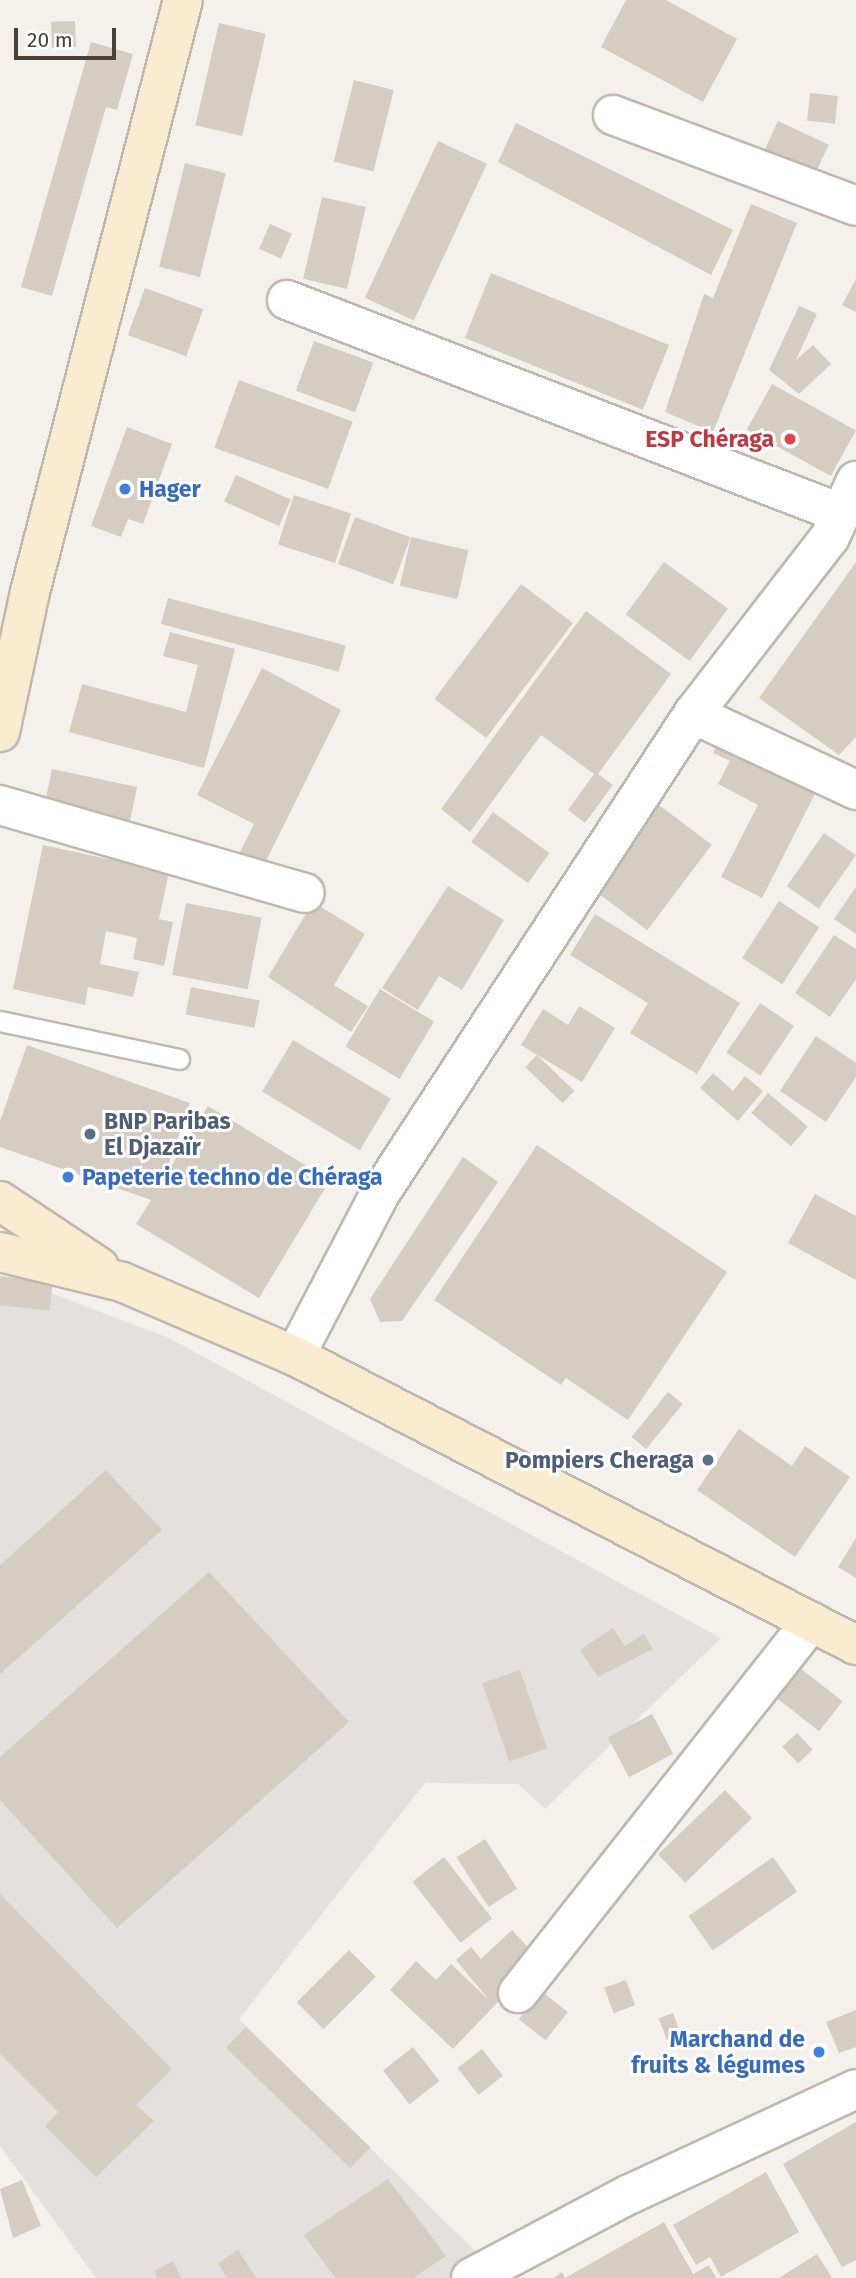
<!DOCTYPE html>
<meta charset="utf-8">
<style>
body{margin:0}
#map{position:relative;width:856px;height:2278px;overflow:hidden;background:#f4f1ec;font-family:"Fira Sans",sans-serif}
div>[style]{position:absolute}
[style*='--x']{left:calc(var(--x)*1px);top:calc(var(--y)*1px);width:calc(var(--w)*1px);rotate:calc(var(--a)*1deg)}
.industrial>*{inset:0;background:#e4e0dd}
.building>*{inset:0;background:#d5ccc2;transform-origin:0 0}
.roads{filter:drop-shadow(2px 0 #bfb8af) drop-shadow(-2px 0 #bfb8af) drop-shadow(0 2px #bfb8af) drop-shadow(0 -2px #bfb8af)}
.lane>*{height:19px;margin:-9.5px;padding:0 9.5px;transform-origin:9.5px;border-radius:9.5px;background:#fff}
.street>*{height:38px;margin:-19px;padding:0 19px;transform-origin:19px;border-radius:19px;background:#fff}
.secondary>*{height:38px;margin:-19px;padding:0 19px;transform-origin:19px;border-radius:19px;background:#faecd0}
.dots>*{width:19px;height:19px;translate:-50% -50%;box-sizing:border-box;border:4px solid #fff;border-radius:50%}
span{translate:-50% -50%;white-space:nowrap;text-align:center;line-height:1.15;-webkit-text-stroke:6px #fff;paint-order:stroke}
.health-label{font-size:23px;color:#be3a42;font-weight:700}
.right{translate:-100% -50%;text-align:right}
.shop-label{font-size:23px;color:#366cbe;font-weight:700}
.left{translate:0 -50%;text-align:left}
.service-label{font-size:23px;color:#4e5e75;font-weight:700}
.scale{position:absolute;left:14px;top:28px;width:102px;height:32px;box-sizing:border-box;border:4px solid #48413a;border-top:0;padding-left:9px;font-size:21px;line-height:24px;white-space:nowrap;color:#48413a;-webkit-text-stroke:5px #fff;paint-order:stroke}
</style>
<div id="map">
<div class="industrial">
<div style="clip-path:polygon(0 1283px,43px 1290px,169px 1338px,721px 1638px,545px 1809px,518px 1784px,425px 1783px,239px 2019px,482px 2258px,451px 2278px,96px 2278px,0 2146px)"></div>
</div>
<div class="building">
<div style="clip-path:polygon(626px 0,666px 0,737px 39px,703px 102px,601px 47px)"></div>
<div style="left:75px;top:21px;width:26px;height:24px;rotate:88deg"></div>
<div style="left:219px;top:23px;width:48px;height:105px;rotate:13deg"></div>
<div style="clip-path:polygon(91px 42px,133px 54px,117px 110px,106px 107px,52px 296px,21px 287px)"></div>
<div style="left:354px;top:80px;width:41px;height:84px;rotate:14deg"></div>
<div style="left:810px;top:93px;width:28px;height:28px;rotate:6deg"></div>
<div style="left:778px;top:121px;width:56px;height:38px;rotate:25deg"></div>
<div style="clip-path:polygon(516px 123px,733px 230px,711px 275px,498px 162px)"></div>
<div style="left:438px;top:141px;width:54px;height:173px;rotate:25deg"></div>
<div style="left:185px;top:163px;width:42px;height:107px;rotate:14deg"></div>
<div style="left:322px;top:197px;width:45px;height:84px;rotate:13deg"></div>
<div style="clip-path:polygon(751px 204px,797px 223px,713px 432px,665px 412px,704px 294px,713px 298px)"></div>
<div style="left:270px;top:224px;width:24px;height:27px;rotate:24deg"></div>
<div style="left:491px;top:273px;width:192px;height:70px;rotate:22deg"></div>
<div style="clip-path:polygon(856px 279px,856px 312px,842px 305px)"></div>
<div style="left:145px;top:288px;width:62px;height:50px;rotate:20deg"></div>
<div style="clip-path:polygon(799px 306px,817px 314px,796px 360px,813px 345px,831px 364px,799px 394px,769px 370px)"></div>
<div style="left:314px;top:341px;width:63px;height:53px;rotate:20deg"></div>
<div style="left:239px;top:380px;width:121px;height:72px;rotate:20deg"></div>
<div style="left:772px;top:384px;width:96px;height:52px;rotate:29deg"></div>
<div style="clip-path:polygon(127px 427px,172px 444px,143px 524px,128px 519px,121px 537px,91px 526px)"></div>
<div style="left:236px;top:475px;width:60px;height:29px;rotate:24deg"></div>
<div style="left:294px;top:495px;width:60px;height:52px;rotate:18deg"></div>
<div style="left:355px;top:517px;width:59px;height:50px;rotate:20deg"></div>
<div style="left:411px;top:537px;width:59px;height:50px;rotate:13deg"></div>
<div style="left:664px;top:562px;width:79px;height:65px;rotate:36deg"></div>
<div style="clip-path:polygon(856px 562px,856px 737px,839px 755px,759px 698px)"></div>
<div style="left:521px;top:584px;width:65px;height:144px;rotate:37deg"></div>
<div style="left:168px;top:598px;width:184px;height:27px;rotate:15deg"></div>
<div style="clip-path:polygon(586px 611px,671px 674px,598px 774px,613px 785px,585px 823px,568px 810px,594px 774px,541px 735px,470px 832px,441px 809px)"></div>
<div style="clip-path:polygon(170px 632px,235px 649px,204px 768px,69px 732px,82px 684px,186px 712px,198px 665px,163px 656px)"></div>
<div style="clip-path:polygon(262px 668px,341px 710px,258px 877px,234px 864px,254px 824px,197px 795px)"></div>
<div style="clip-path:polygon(724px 732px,821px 782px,762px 898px,721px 877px,758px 805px,718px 784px,730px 761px,713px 753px)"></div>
<div style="left:52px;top:769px;width:87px;height:37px;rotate:12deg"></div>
<div style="left:659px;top:805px;width:66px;height:107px;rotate:37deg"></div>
<div style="left:493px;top:812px;width:70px;height:37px;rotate:36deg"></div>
<div style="left:824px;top:833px;width:39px;height:65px;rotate:35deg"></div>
<div style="clip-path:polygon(43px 845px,169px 872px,159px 919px,173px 922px,164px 966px,133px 959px,137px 938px,106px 931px,100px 964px,139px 972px,133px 997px,88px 987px,85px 1005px,13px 989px)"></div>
<div style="clip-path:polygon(448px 886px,504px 920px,462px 990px,439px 976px,418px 1010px,382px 988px)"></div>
<div style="clip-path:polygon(856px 887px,856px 934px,834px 919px)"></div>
<div style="left:779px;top:901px;width:48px;height:68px;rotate:33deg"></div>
<div style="clip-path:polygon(313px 902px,365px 934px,334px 985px,368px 1006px,351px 1032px,268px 977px)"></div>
<div style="left:186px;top:903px;width:77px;height:73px;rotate:11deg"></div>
<div style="clip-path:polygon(595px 914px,740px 1003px,697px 1074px,630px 1033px,648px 1003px,570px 955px)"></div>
<div style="clip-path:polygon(834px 935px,856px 949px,856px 979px,830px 1017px,795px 993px)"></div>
<div style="left:191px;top:987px;width:70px;height:28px;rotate:11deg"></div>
<div style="left:380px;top:989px;width:63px;height:67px;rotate:31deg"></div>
<div style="left:760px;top:1003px;width:41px;height:60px;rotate:34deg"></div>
<div style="clip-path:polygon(579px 1006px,615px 1028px,582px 1082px,521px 1045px,543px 1009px,568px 1025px)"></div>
<div style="clip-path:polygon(816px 1036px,856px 1063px,856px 1077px,826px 1122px,780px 1091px)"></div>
<div style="left:293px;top:1040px;width:114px;height:60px;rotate:31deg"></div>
<div style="clip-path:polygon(27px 1045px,190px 1103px,163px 1180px,208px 1106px,330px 1180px,259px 1298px,136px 1224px,151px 1200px,0 1147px,0 1121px)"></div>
<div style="left:537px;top:1055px;width:52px;height:17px;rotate:44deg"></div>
<div style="clip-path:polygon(713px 1073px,733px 1091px,745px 1076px,763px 1091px,738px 1121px,700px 1088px)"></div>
<div style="left:768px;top:1093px;width:52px;height:26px;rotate:40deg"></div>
<div style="clip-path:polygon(537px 1145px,727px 1272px,628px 1420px,566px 1378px,561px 1385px,434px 1300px)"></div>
<div style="clip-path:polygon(463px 1157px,498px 1182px,402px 1321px,380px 1322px,370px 1299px)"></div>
<div style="clip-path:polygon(815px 1194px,856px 1216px,856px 1280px,788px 1243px)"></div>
<div style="left:0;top:1276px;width:53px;height:29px;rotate:6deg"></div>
<div style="left:668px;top:1392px;width:19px;height:58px;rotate:39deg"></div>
<div style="clip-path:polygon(739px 1429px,792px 1466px,805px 1446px,850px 1477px,795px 1557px,697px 1490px)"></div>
<div style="clip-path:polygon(106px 1470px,162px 1530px,0 1674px,0 1565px)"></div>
<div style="clip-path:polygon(856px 1538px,856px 1578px,838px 1567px)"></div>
<div style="clip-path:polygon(209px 1572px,349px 1722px,117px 1928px,0 1800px,0 1757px)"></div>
<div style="clip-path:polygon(613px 1628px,625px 1646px,644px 1634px,653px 1649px,598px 1677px,580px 1650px)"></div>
<div style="left:800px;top:1668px;width:54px;height:38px;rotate:38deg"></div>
<div style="left:520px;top:1670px;width:83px;height:40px;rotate:71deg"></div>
<div style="left:652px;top:1714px;width:45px;height:50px;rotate:62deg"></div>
<div style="left:797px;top:1733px;width:23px;height:20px;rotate:47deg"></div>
<div style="left:725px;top:1790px;width:39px;height:93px;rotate:46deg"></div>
<div style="left:485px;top:1839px;width:59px;height:34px;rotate:57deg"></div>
<div style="left:444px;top:1857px;width:78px;height:40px;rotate:52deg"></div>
<div style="left:773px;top:1857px;width:42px;height:103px;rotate:55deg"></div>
<div style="clip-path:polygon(0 1894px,172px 2069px,136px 2105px,154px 2121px,96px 2177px,45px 2126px,58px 2112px,0 2054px)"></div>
<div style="clip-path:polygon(512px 1930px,539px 1959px,453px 2049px,390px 1990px,416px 1961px,436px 1980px,451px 1964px,489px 2000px,456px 1960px,471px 1947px,481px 1959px)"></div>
<div style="left:349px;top:1950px;width:38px;height:74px;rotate:45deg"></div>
<div style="left:626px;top:1980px;width:27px;height:23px;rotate:70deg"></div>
<div style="left:541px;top:1991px;width:34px;height:36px;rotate:38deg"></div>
<div style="clip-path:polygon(856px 2010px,856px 2047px,839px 2053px,826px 2022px)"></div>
<div style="left:673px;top:2013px;width:23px;height:15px;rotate:70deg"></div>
<div style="left:246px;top:2027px;width:173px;height:29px;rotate:44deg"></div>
<div style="left:413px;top:2047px;width:43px;height:38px;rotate:52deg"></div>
<div style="left:482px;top:2049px;width:34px;height:31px;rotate:52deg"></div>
<div style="clip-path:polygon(856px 2122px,856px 2260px,842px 2267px,783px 2164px)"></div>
<div style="clip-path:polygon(766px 2172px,799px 2232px,721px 2277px,710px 2257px,696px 2265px,673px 2225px)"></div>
<div style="clip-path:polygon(388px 2179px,446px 2256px,413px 2278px,335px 2278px,304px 2235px)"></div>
<div style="clip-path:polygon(22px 2180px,41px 2226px,13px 2238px,0 2189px)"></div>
<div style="clip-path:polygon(664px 2222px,693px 2274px,709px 2265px,716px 2278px,553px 2278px,562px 2272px,565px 2278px)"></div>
<div style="clip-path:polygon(238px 2250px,256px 2278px,227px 2278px,218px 2263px)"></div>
<div style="clip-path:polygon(817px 2254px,832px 2278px,779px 2278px)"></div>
<div style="clip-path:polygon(173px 2261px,181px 2278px,158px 2278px,154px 2271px)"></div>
</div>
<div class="roads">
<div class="lane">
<div style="--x:0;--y:1021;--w:183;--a:12"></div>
</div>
<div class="street">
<div style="--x:613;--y:115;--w:259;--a:20.5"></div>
<div style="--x:287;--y:300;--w:593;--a:21.07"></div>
<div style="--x:693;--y:714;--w:180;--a:25"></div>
<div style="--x:0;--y:805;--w:317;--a:16.1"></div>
<div style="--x:295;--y:1356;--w:182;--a:-62.4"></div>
<div style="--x:379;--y:1195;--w:574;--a:-56.86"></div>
<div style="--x:693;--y:714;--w:224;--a:-52.3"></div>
<div style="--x:830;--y:537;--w:62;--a:-65.1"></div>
<div style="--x:518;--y:1993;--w:473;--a:-51.7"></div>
<div style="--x:471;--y:2278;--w:178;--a:-27.9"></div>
<div style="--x:628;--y:2195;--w:251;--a:-24.9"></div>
</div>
<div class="secondary">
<div style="--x:0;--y:732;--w:143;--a:-77.9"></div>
<div style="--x:30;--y:592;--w:611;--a:-75.51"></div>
<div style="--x:0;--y:1201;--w:119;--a:33.7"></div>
<div style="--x:0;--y:1252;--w:126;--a:13.8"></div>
<div style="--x:122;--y:1282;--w:188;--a:23.2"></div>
<div style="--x:295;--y:1356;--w:631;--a:27.26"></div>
</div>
</div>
<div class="dots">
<div style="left:790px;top:439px;background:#e0444e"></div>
<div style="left:125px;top:489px;background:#3f7fe0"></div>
<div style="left:90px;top:1134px;background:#5c6f8a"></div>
<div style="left:68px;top:1177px;background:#3f7fe0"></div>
<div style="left:708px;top:1460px;background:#5c6f8a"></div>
<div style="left:819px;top:2052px;background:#3f7fe0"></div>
</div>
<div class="health-label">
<span class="right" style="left:774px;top:439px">ESP Chéraga</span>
</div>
<div class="shop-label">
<span class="left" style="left:139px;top:489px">Hager</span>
<span class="left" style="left:82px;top:1177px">Papeterie techno de Chéraga</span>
<span class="right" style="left:805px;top:2052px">Marchand de<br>fruits &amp; légumes</span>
</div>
<div class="service-label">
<span class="left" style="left:104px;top:1134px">BNP Paribas<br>El Djazaïr</span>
<span class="right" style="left:694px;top:1460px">Pompiers Cheraga</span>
</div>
<div class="scale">20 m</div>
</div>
